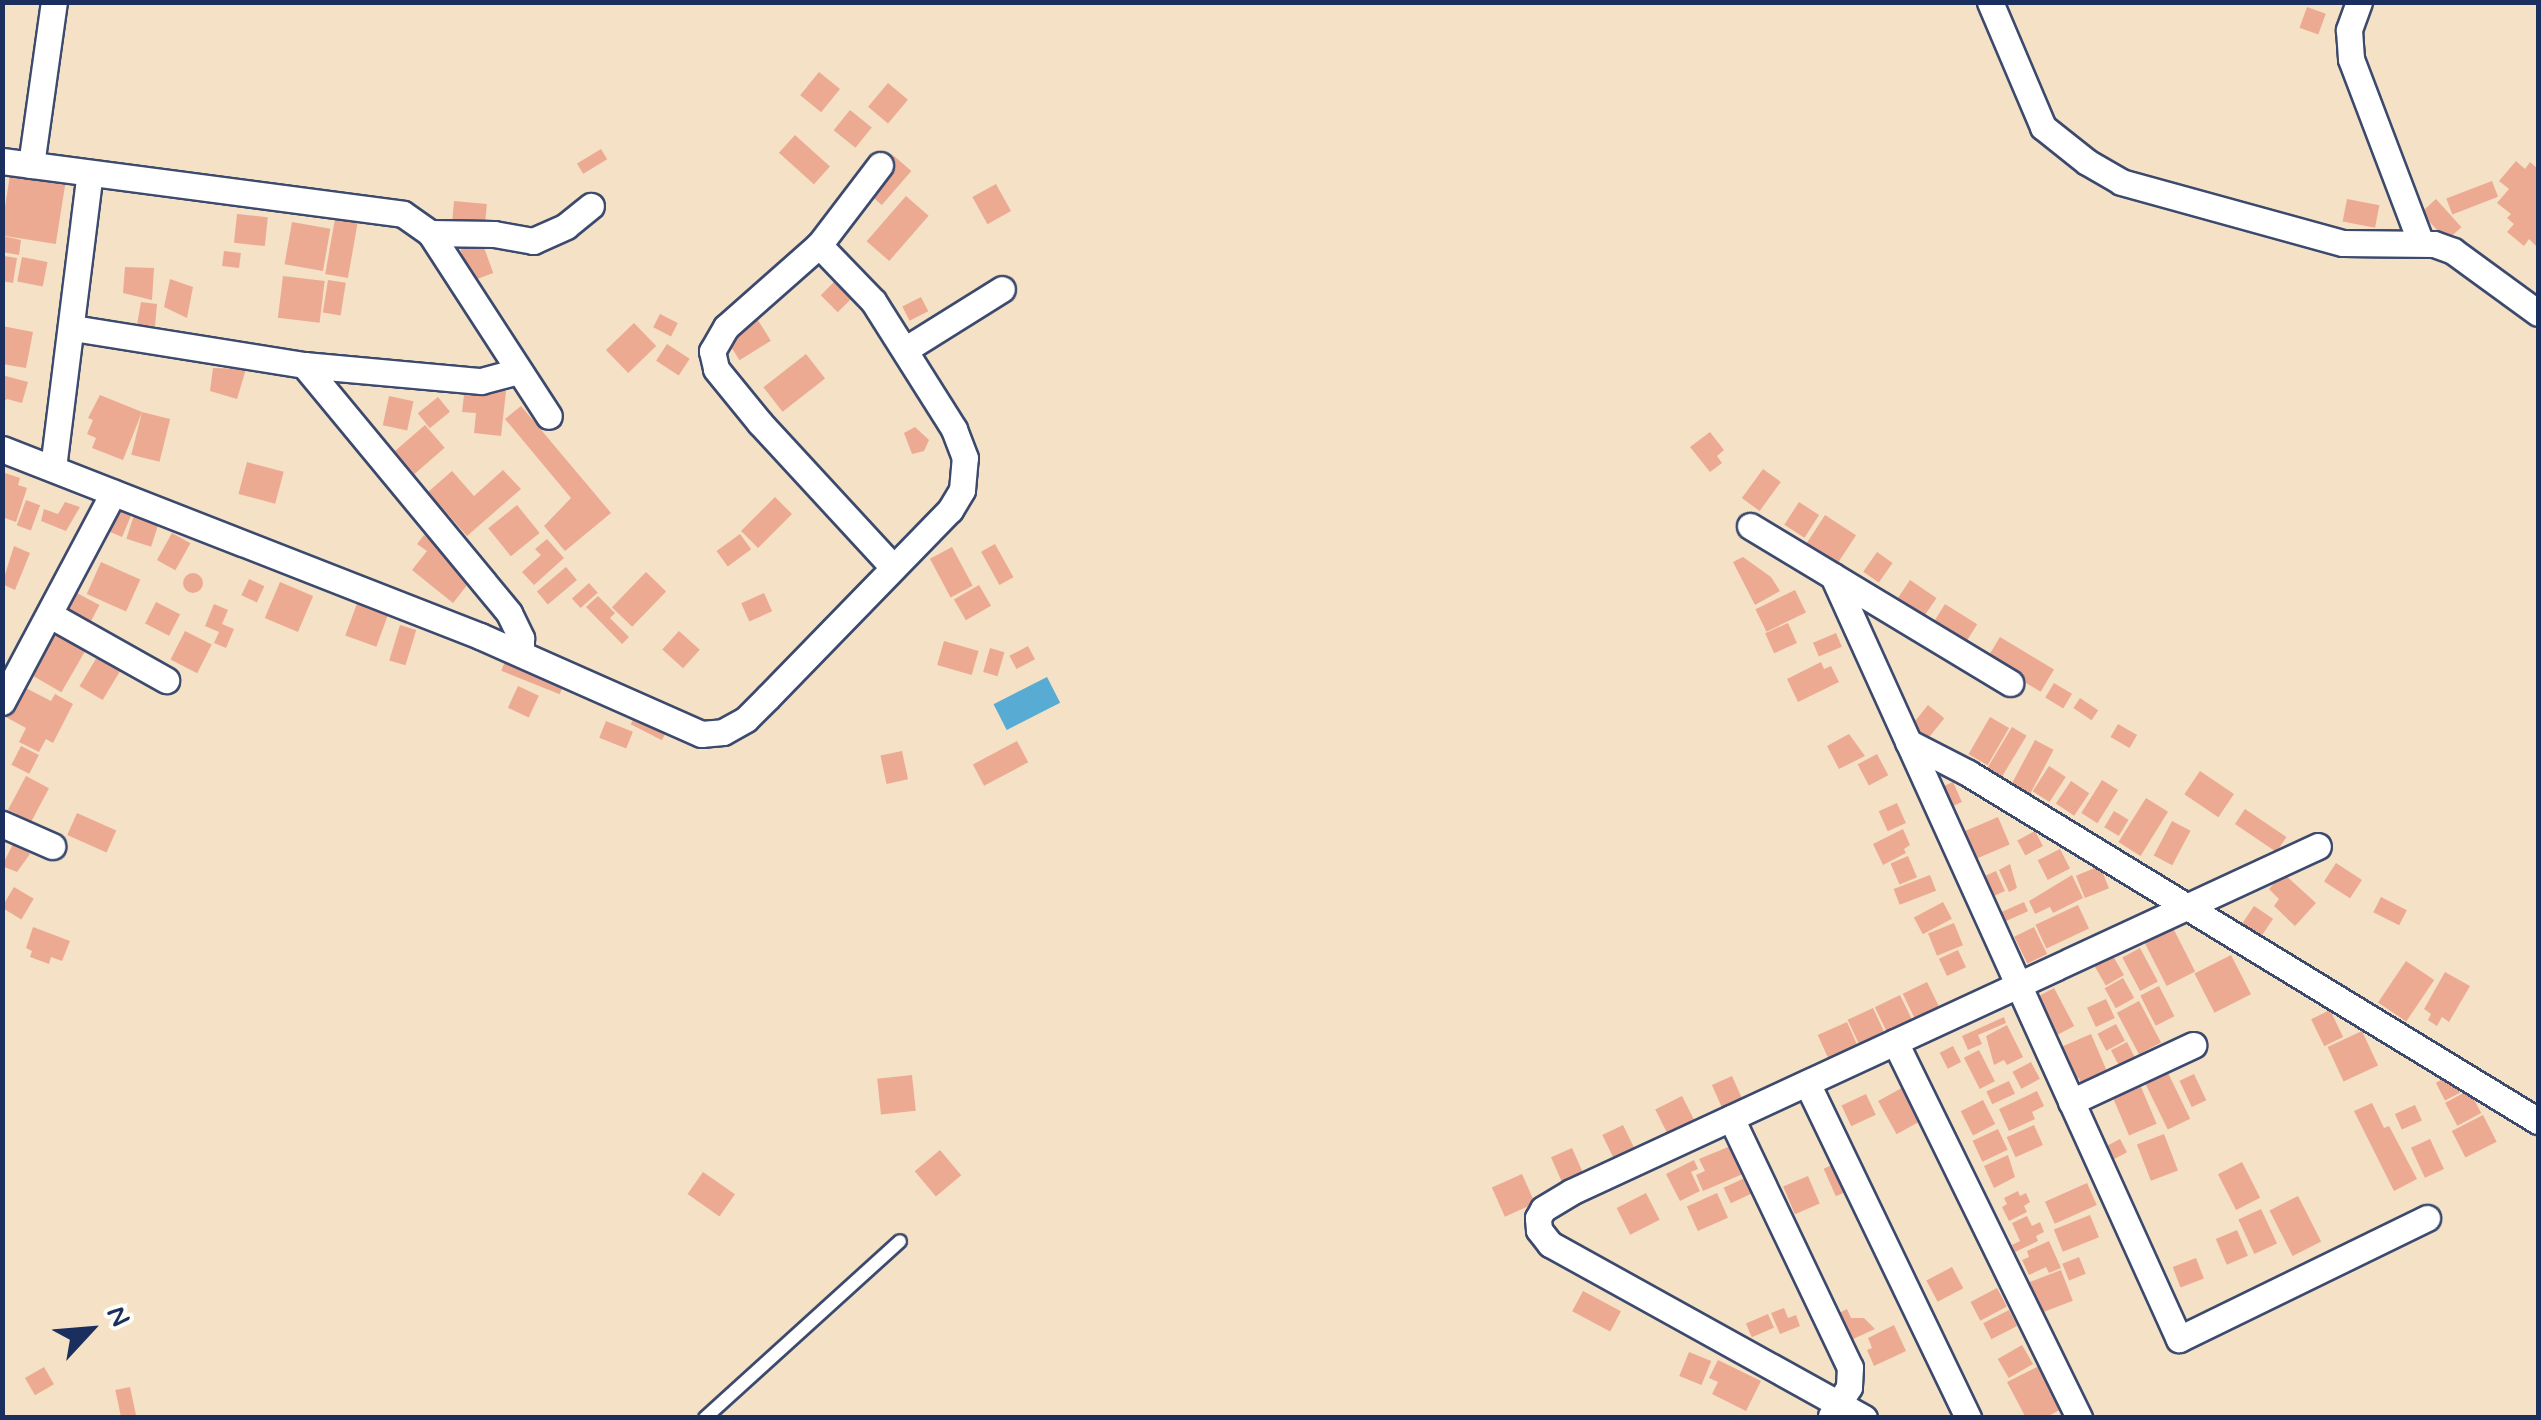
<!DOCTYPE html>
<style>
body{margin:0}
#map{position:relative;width:2541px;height:1420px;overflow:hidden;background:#f4e1c6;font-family:Mynerve,sans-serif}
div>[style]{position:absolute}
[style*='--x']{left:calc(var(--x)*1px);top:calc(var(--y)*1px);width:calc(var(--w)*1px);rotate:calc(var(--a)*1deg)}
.water>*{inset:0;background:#58abd3;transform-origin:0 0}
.building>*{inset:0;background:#edaa93;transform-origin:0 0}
.round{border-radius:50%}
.roads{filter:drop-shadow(2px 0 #3c4a6e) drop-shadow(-2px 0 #3c4a6e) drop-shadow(0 2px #3c4a6e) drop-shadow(0 -2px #3c4a6e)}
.service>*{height:12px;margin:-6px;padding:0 6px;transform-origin:6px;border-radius:6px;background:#fff}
.minor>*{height:25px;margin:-12.5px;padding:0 12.5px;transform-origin:12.5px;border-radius:12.5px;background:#fff}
span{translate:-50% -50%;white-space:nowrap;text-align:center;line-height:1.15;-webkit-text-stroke:8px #fdfcf7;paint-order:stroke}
.frame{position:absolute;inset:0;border:5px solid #1b2f5e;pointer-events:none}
.north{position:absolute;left:40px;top:1280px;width:100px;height:100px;-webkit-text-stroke:8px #fdfcf7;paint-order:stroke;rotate:64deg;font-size:28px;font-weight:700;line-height:40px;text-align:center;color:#1b2f5e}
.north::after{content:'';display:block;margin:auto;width:35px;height:45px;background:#1b2f5e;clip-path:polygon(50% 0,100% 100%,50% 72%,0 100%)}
</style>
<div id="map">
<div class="water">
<div style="left:1047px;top:677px;width:29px;height:60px;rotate:63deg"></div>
</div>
<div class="building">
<div style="left:2307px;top:7px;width:20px;height:22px;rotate:20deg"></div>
<div style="left:819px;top:72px;width:27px;height:30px;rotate:39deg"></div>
<div style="left:888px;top:83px;width:26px;height:31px;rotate:40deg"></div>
<div style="left:850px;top:110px;width:28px;height:26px;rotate:39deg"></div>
<div style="left:795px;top:135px;width:47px;height:24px;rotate:42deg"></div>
<div style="left:601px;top:149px;width:12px;height:28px;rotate:59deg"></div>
<div style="left:894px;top:156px;width:23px;height:45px;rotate:41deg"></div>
<div style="clip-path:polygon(2516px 161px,2525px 169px,2530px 162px,2538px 169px,2538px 248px,2529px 239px,2524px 246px,2507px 232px,2514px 224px,2507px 218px,2511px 214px,2497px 203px,2509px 189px,2499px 181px)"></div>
<div style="left:10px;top:175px;width:56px;height:61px;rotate:9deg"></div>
<div style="left:2492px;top:181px;width:17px;height:49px;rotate:69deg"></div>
<div style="left:996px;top:184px;width:31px;height:27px;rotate:61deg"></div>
<div style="left:906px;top:196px;width:30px;height:60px;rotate:41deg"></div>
<div style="left:2347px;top:199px;width:33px;height:23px;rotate:11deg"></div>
<div style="left:2436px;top:199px;width:38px;height:20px;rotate:48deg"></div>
<div style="left:454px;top:201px;width:33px;height:20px;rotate:5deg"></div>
<div style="left:336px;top:213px;width:23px;height:62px;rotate:10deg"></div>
<div style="left:237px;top:214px;width:31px;height:29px;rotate:6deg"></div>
<div style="left:292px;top:222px;width:39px;height:43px;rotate:10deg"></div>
<div style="clip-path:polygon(3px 236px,21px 240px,19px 255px,2px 252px)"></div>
<div style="left:482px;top:242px;width:33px;height:23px;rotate:70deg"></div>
<div style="left:224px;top:251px;width:17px;height:15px;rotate:7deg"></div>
<div style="clip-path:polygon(4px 256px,17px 258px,13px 283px,2px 281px)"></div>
<div style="left:22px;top:257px;width:26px;height:25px;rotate:11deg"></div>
<div style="clip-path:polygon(125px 267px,154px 268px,152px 300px,123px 293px)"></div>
<div style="left:842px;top:274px;width:24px;height:30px;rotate:45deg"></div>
<div style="left:283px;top:276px;width:42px;height:42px;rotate:7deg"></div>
<div style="clip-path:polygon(170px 279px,193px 287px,187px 318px,164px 307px)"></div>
<div style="left:328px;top:280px;width:18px;height:33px;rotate:9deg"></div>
<div style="left:921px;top:297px;width:16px;height:21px;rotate:63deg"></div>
<div style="clip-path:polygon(141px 302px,157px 304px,155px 326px,137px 325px)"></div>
<div style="left:660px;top:314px;width:20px;height:15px;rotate:27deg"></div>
<div style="left:756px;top:317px;width:28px;height:37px;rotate:58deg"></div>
<div style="left:634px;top:323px;width:32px;height:39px;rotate:46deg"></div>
<div style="clip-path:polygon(2px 326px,33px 332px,26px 368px,2px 364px)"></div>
<div style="left:667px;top:344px;width:27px;height:20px;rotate:33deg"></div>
<div style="left:806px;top:354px;width:31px;height:54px;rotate:52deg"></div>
<div style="clip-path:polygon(213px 368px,246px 369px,237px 399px,210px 391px)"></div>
<div style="clip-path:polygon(2px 375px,28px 382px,22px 403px,7px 399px,2px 403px)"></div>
<div style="clip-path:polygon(465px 386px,506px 391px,501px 436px,474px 433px,476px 413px,462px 412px)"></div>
<div style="clip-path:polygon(100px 395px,142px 412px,123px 460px,92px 448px,96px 438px,87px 434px,93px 420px,88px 418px)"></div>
<div style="left:389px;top:396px;width:25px;height:30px;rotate:12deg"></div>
<div style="left:438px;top:397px;width:19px;height:26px;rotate:51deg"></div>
<div style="clip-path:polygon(521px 406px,611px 513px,565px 551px,544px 526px,571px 498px,505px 419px)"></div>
<div style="left:142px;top:412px;width:29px;height:44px;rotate:14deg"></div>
<div style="left:425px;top:425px;width:30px;height:40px;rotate:49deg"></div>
<div style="clip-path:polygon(915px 427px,929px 440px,924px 451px,912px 454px,904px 433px)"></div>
<div style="clip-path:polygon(1710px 432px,1724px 450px,1717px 456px,1722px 463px,1710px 472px,1690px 447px)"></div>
<div style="left:247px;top:462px;width:38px;height:33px;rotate:15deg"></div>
<div style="left:1763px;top:469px;width:22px;height:36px;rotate:36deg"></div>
<div style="clip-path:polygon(503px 470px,521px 489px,467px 536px,428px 492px,452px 471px,474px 496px)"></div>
<div style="clip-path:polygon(2px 472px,20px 478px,18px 485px,27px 488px,16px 522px,2px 517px)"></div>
<div style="left:775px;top:497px;width:24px;height:48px;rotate:45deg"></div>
<div style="left:26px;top:500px;width:15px;height:27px;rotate:20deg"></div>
<div style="clip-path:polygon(65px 502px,80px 507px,66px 531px,41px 521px,44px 509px,58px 514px)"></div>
<div style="left:1799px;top:502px;width:24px;height:27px;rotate:33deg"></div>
<div style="left:517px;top:505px;width:36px;height:37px;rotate:51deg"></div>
<div style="left:108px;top:506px;width:25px;height:23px;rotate:23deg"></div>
<div style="left:135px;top:512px;width:26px;height:28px;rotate:18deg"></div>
<div style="left:1825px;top:515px;width:37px;height:36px;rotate:33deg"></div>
<div style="left:172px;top:533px;width:21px;height:31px;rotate:29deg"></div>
<div style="left:740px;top:534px;width:19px;height:29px;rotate:54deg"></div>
<div style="clip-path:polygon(424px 535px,475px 575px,453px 603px,412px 570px,427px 551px,417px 544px)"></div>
<div style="clip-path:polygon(547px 539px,564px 558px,534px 585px,522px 572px,541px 555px,535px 549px)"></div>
<div style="left:995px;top:544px;width:38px;height:16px;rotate:61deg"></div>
<div style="clip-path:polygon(14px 546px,30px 553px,15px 590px,2px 584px)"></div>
<div style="left:952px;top:547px;width:44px;height:25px;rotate:62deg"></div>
<div style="left:1877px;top:552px;width:19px;height:24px;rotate:35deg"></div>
<div style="clip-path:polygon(1743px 557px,1771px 577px,1780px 591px,1755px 605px,1733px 562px)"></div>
<div style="left:101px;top:562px;width:43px;height:35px;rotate:24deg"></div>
<div style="left:566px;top:567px;width:17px;height:38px;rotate:50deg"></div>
<div style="left:646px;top:572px;width:28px;height:49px;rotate:44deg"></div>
<div class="round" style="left:183px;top:573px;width:20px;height:20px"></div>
<div style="left:249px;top:579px;width:17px;height:18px;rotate:25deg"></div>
<div style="left:1910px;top:580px;width:32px;height:24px;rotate:34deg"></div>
<div style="left:280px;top:582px;width:36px;height:39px;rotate:23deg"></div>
<div style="left:589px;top:583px;width:13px;height:23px;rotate:48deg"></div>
<div style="left:979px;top:585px;width:24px;height:29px;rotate:60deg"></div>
<div style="left:1795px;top:590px;width:25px;height:44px;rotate:64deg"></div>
<div style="left:73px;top:591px;width:30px;height:26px;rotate:28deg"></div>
<div style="left:764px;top:593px;width:20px;height:25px;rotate:66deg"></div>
<div style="clip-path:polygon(598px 596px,615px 613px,610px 618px,629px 637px,622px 644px,586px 607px)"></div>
<div style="left:359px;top:598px;width:33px;height:40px;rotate:20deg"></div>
<div style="left:156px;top:602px;width:27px;height:24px;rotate:27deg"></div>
<div style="clip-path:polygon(214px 604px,228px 610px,222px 624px,234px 629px,226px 648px,214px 643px,219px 632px,205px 626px)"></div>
<div style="left:1945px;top:604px;width:38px;height:25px;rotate:32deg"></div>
<div style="left:54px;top:621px;width:42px;height:58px;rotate:30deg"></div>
<div style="left:1788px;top:623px;width:22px;height:25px;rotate:66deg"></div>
<div style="left:400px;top:625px;width:17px;height:37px;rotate:17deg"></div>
<div style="left:185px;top:631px;width:30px;height:32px;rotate:27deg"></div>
<div style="left:679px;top:631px;width:28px;height:25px;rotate:42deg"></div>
<div style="left:1836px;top:633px;width:15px;height:25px;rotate:67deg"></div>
<div style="left:2000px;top:637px;width:63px;height:26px;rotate:31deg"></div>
<div style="left:944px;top:641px;width:36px;height:25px;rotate:16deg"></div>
<div style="left:1028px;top:646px;width:15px;height:21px;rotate:62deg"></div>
<div style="left:990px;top:648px;width:15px;height:25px;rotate:16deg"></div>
<div style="left:508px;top:654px;width:63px;height:18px;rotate:22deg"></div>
<div style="left:97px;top:657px;width:27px;height:34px;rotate:31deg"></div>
<div style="clip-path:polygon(1821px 662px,1824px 669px,1831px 666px,1839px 682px,1798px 702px,1787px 679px)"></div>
<div style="left:2054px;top:683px;width:21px;height:17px;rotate:31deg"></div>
<div style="clip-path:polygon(20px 685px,51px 701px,55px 694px,73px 704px,53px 743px,46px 739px,39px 752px,19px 742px,26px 728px,4px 716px)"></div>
<div style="left:518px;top:686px;width:23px;height:24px;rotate:25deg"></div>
<div style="left:2080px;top:698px;width:22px;height:12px;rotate:34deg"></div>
<div style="left:1928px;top:705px;width:21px;height:25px;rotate:39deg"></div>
<div style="left:638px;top:710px;width:35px;height:16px;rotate:27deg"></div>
<div style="left:1990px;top:717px;width:22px;height:43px;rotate:30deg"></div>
<div style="left:606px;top:721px;width:29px;height:18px;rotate:22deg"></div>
<div style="left:2118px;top:724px;width:22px;height:15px;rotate:30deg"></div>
<div style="left:2012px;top:727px;width:17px;height:52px;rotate:31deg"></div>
<div style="clip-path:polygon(1849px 734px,1865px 756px,1839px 769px,1827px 746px)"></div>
<div style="left:2035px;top:740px;width:21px;height:57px;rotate:28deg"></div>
<div style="left:1017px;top:741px;width:24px;height:50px;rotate:62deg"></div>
<div style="left:21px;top:746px;width:20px;height:21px;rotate:27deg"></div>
<div style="left:902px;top:751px;width:29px;height:22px;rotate:78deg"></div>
<div style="left:1877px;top:754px;width:24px;height:22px;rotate:62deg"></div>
<div style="left:2049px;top:766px;width:20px;height:30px;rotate:33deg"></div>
<div style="left:2200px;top:771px;width:41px;height:28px;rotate:34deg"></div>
<div style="left:26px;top:776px;width:26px;height:38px;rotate:28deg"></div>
<div style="left:2102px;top:780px;width:19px;height:39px;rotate:32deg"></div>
<div style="left:2071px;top:781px;width:22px;height:27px;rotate:34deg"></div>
<div style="left:1953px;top:782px;width:22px;height:14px;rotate:66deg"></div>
<div style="left:2146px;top:798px;width:26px;height:52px;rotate:32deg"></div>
<div style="left:1897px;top:803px;width:22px;height:20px;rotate:66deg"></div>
<div style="left:2245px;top:809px;width:50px;height:18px;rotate:34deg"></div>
<div style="left:2114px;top:811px;width:17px;height:19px;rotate:31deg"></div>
<div style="left:77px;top:813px;width:43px;height:24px;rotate:24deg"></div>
<div style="left:1998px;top:817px;width:30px;height:37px;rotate:67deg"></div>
<div style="left:2172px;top:821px;width:21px;height:39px;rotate:28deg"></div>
<div style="clip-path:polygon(1903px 829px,1910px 845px,1904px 849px,1906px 853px,1883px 865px,1873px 844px)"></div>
<div style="left:2035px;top:831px;width:17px;height:20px;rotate:62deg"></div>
<div style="clip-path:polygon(14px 842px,30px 854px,17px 872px,2px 866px)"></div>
<div style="left:2060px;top:849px;width:22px;height:25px;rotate:63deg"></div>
<div style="left:1908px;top:856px;width:23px;height:19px;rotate:67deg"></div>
<div style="left:2336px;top:863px;width:31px;height:22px;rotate:33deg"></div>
<div style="clip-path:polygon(2010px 864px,2017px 888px,2009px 892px,1999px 870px)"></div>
<div style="left:2100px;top:866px;width:24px;height:26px;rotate:68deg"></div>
<div style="left:1996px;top:871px;width:22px;height:17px;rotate:66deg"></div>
<div style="clip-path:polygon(2283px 873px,2316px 903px,2295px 926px,2274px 906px,2279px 899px,2269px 889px)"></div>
<div style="left:1930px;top:875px;width:17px;height:39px;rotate:69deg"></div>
<div style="clip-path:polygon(2072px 875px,2083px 898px,2053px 913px,2050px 907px,2035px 914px,2029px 901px)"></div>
<div style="left:14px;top:887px;width:23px;height:24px;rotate:31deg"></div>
<div style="left:2381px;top:897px;width:29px;height:17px;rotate:27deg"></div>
<div style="left:1943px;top:902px;width:19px;height:33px;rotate:62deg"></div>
<div style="left:2024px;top:902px;width:10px;height:32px;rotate:66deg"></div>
<div style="left:2078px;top:905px;width:26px;height:47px;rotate:65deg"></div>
<div style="left:2254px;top:906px;width:23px;height:25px;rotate:34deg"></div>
<div style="left:1954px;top:923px;width:24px;height:28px;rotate:68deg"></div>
<div style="left:2172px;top:926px;width:51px;height:32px;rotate:63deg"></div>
<div style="clip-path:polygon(33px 927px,70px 941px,62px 961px,51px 957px,49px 964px,30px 957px,32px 951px,26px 948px)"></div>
<div style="left:2034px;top:927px;width:30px;height:22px;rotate:64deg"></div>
<div style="left:2140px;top:948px;width:38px;height:20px;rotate:62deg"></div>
<div style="left:1958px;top:950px;width:19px;height:21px;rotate:65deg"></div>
<div style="left:2231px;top:955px;width:44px;height:41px;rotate:63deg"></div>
<div style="left:2113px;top:956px;width:22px;height:21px;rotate:60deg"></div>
<div style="left:2406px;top:961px;width:34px;height:50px;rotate:34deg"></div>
<div style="clip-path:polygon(2445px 972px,2470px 986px,2449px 1022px,2442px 1017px,2437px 1026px,2428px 1020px,2431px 1014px,2424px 1009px)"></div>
<div style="left:2123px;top:978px;width:23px;height:21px;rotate:61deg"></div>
<div style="left:1927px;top:982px;width:37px;height:27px;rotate:64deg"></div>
<div style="left:2159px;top:986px;width:34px;height:21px;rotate:63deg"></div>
<div style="left:2054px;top:988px;width:43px;height:21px;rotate:62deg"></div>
<div style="left:1900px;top:995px;width:34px;height:28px;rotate:64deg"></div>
<div style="left:2106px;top:999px;width:21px;height:21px;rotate:65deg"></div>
<div style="left:2139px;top:1001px;width:47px;height:25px;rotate:62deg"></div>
<div style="left:1873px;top:1008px;width:35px;height:28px;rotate:65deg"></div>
<div style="left:2330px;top:1010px;width:30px;height:21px;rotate:64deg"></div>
<div style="clip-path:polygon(2004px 1017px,2006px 1023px,1978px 1035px,1982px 1044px,1968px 1050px,1962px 1036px)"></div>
<div style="left:1847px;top:1022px;width:34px;height:32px;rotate:66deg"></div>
<div style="left:2116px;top:1024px;width:19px;height:21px;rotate:62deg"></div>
<div style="clip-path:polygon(2007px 1025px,2023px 1057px,2007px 1065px,2004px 1060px,1994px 1065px,1986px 1036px)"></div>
<div style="left:2362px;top:1031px;width:38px;height:38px;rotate:65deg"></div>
<div style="clip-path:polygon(2091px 1034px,2109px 1076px,2083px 1088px,2079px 1078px,2073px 1081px,2059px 1048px)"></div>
<div style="left:2127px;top:1042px;width:22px;height:18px;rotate:63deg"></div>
<div style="left:1953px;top:1046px;width:18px;height:15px;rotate:63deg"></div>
<div style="left:1979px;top:1050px;width:35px;height:17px;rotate:63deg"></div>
<div style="left:2031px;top:1062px;width:19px;height:21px;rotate:62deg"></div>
<div style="left:2167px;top:1071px;width:53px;height:25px;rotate:64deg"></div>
<div style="left:2194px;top:1074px;width:29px;height:16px;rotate:65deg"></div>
<div style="left:912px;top:1075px;width:36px;height:35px;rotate:84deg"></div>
<div style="left:2451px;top:1075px;width:20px;height:17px;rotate:63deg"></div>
<div style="left:1732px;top:1076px;width:27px;height:22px;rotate:66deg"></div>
<div style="left:2009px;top:1081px;width:14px;height:25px;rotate:65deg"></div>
<div style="left:1907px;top:1085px;width:38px;height:33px;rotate:61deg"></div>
<div style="left:2141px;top:1087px;width:40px;height:30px;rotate:67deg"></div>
<div style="left:2469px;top:1090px;width:26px;height:27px;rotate:62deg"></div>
<div style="clip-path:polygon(2037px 1091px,2044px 1106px,2032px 1112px,2035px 1119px,2009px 1131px,1999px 1109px)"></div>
<div style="left:1866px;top:1094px;width:23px;height:27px;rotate:65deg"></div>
<div style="left:1682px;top:1096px;width:34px;height:30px;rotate:63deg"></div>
<div style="left:1983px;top:1100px;width:27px;height:25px;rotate:63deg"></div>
<div style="clip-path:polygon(2372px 1103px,2384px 1128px,2389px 1126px,2417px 1179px,2394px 1191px,2354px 1111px)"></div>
<div style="left:2415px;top:1105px;width:17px;height:22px;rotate:66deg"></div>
<div style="left:2483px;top:1115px;width:30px;height:35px;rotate:63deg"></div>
<div style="left:1623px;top:1125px;width:25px;height:23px;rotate:64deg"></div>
<div style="left:2034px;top:1125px;width:22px;height:30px;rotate:66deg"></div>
<div style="left:1998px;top:1129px;width:23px;height:28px;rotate:65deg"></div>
<div style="left:2164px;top:1134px;width:39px;height:29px;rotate:69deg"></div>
<div style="left:2120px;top:1139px;width:15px;height:22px;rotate:62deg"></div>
<div style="left:2430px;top:1139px;width:33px;height:21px;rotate:65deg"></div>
<div style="clip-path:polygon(1733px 1145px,1745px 1173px,1703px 1191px,1696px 1175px,1705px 1171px,1699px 1159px)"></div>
<div style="left:1572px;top:1148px;width:30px;height:23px;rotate:66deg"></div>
<div style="left:940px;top:1150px;width:33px;height:33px;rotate:50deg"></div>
<div style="clip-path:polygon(2008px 1155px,2015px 1177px,1994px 1188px,1984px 1166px)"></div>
<div style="clip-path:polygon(1694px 1160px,1698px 1169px,1691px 1172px,1700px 1191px,1680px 1201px,1666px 1174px)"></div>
<div style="left:1841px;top:1161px;width:30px;height:19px;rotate:66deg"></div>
<div style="left:2242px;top:1162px;width:40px;height:27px;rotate:63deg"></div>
<div style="left:703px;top:1172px;width:39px;height:27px;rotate:35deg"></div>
<div style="left:1522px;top:1174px;width:32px;height:33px;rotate:66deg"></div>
<div style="left:1749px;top:1176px;width:17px;height:28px;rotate:65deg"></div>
<div style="left:1808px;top:1176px;width:30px;height:27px;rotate:67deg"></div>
<div style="left:2087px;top:1183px;width:24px;height:46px;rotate:66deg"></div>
<div style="clip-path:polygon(2018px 1191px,2020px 1196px,2026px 1193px,2030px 1202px,2024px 1206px,2027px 1212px,2009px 1221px,2002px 1207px,2007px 1204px,2004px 1198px)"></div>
<div style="left:1646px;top:1193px;width:30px;height:33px;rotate:63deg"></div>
<div style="left:1717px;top:1193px;width:27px;height:33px;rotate:66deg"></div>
<div style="left:2298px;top:1196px;width:51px;height:32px;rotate:63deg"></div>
<div style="left:2261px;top:1209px;width:38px;height:25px;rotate:65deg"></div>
<div style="left:2090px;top:1215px;width:24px;height:39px;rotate:68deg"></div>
<div style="clip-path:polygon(2027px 1216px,2032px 1226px,2040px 1222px,2044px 1232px,2036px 1236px,2038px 1241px,2015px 1252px,2012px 1245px,2020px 1241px,2012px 1223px)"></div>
<div style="left:2237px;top:1230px;width:28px;height:23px;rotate:67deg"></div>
<div style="clip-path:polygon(2049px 1241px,2061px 1268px,2049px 1273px,2046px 1267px,2029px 1275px,2022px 1260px,2029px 1257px,2027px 1251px)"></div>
<div style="left:2079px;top:1257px;width:18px;height:18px;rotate:68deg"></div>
<div style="left:2196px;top:1258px;width:22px;height:25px;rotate:69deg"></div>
<div style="left:1952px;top:1267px;width:24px;height:29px;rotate:62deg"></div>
<div style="left:2061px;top:1270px;width:33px;height:35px;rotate:69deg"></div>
<div style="left:1997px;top:1288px;width:21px;height:30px;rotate:62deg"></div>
<div style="left:1583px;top:1291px;width:43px;height:23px;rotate:28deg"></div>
<div style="clip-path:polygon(1784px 1308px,1788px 1318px,1796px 1315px,1800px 1326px,1780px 1334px,1771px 1313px)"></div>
<div style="clip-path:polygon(1847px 1309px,1851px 1318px,1864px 1318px,1875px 1329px,1851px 1340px,1839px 1313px)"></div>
<div style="left:2009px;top:1310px;width:18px;height:29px;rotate:63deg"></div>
<div style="left:1768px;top:1314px;width:15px;height:24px;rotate:67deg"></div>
<div style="clip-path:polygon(1894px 1325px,1906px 1351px,1874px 1366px,1867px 1350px,1872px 1348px,1868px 1338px)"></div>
<div style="left:2022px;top:1345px;width:22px;height:28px;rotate:60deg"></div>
<div style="left:1689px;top:1352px;width:24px;height:26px;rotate:22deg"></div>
<div style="clip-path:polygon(1718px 1360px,1761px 1381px,1746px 1411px,1712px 1394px,1718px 1382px,1709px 1378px)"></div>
<div style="clip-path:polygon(2041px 1365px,2063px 1408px,2045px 1418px,2026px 1418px,2007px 1382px)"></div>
<div style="left:44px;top:1367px;width:20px;height:22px;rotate:60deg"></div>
<div style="left:130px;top:1387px;width:30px;height:15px;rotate:78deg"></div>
</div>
<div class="roads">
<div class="service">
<div style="--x:705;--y:1418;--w:263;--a:-42.2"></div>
</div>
<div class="minor">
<div style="--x:1990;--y:2;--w:136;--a:67"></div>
<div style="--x:2043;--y:127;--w:56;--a:38.5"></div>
<div style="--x:2087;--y:162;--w:39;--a:30"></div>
<div style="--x:2121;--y:182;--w:230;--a:15.4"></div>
<div style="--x:2343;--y:243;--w:91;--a:0.6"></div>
<div style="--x:2434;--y:244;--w:20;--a:20"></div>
<div style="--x:2453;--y:251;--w:105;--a:36.1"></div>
<div style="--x:2359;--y:2;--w:30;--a:110"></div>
<div style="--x:2349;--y:30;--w:29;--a:86"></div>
<div style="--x:2351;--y:59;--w:195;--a:69.2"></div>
<div style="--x:2;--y:161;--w:404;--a:7.5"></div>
<div style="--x:403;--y:214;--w:33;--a:35"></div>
<div style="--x:430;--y:233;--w:218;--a:57"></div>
<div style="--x:31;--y:165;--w:165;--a:-82"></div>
<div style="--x:880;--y:165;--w:101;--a:127.3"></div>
<div style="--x:819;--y:245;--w:124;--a:138.6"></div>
<div style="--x:726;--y:327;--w:28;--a:120"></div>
<div style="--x:712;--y:351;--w:18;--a:77"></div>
<div style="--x:716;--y:369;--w:70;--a:50.8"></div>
<div style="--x:760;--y:423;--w:195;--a:47.3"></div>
<div style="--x:430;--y:233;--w:64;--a:0.9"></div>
<div style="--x:494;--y:234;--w:40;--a:10"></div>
<div style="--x:533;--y:241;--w:36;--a:-24"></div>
<div style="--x:566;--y:226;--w:32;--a:-39"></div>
<div style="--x:73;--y:328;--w:234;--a:9.1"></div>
<div style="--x:304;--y:365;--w:178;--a:5.2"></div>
<div style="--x:481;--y:381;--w:39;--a:-15"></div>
<div style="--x:906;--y:349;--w:113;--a:-32"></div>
<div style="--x:304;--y:365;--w:322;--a:50.4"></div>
<div style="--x:509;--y:613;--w:28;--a:64"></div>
<div style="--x:521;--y:638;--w:15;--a:90"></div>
<div style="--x:2;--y:449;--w:513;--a:21.37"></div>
<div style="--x:480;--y:636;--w:242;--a:23.9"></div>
<div style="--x:701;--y:734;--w:22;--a:-5"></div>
<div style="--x:723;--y:732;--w:26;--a:-29"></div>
<div style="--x:746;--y:719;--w:31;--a:-45"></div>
<div style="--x:768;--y:697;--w:261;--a:-45.8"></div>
<div style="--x:950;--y:510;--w:23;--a:-59"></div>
<div style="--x:962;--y:490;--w:32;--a:-85"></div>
<div style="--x:965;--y:458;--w:31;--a:-111"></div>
<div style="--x:954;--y:429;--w:151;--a:-122.3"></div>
<div style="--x:873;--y:301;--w:78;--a:-134"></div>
<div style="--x:53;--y:468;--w:297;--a:-82.9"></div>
<div style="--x:1750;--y:526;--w:304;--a:31.1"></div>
<div style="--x:1833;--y:576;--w:838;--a:65.61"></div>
<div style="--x:2179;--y:1339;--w:276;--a:-26"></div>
<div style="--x:52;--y:616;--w:131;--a:29.3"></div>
<div style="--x:2;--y:702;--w:237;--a:-62"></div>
<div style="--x:1908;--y:742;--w:68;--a:27.3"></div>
<div style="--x:1968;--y:773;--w:668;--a:31.41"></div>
<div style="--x:2;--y:824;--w:55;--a:23.7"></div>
<div style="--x:1895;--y:1042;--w:419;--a:63.9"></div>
<div style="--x:1807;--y:1083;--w:372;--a:64.3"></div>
<div style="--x:2071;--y:1102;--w:135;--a:-25"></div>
<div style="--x:1731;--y:1118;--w:276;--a:64.5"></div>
<div style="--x:1850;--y:1367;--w:20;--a:93"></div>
<div style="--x:1849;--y:1387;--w:34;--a:122"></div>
<div style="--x:1864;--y:1418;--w:359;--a:-151"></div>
<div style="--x:1550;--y:1244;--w:18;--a:-128"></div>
<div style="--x:1539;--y:1230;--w:12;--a:-95"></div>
<div style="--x:1538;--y:1218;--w:10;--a:-61"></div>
<div style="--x:1543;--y:1209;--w:33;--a:-31"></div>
<div style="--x:1571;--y:1192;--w:823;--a:-24.85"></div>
</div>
</div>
<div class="frame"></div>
<div class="north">N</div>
</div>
